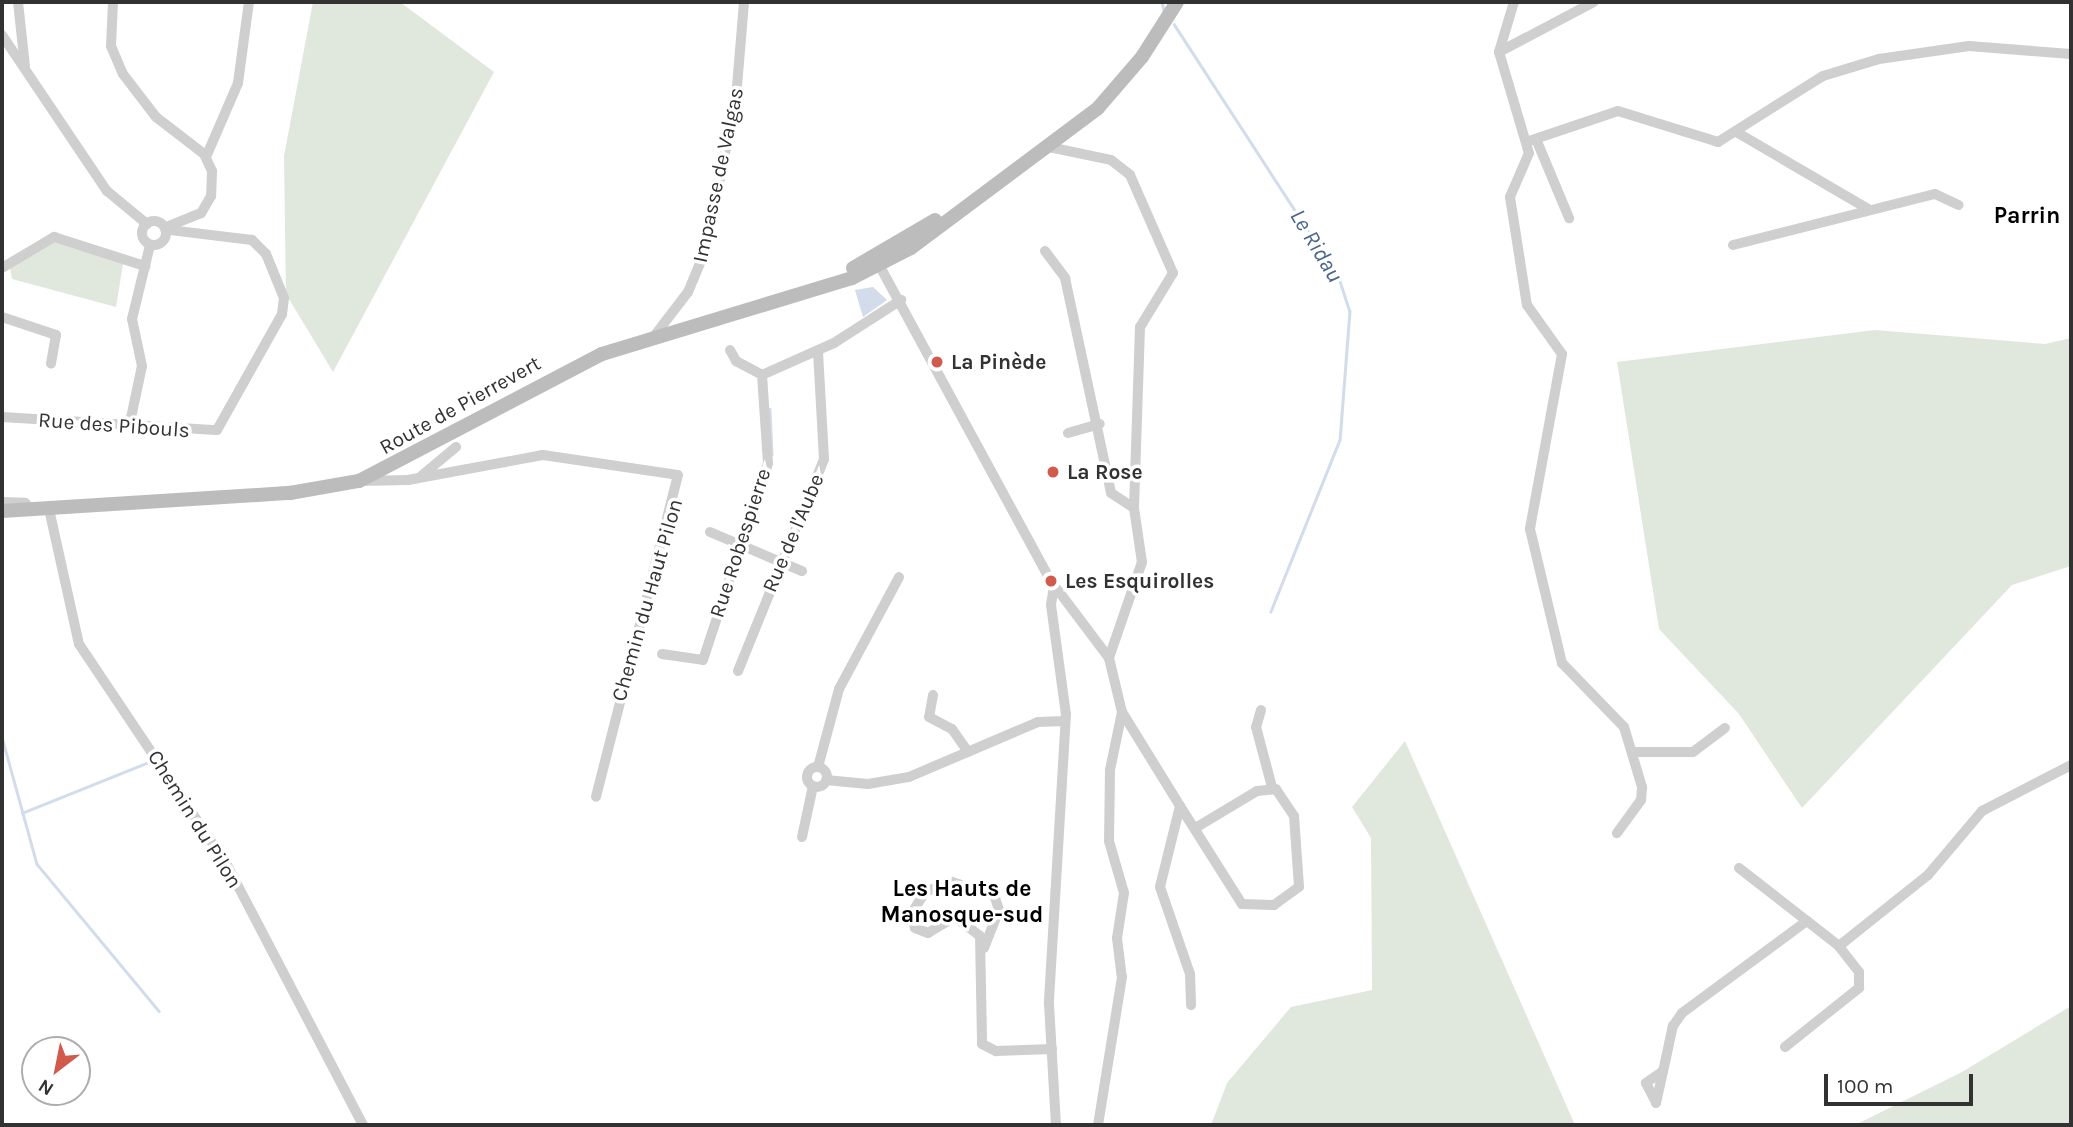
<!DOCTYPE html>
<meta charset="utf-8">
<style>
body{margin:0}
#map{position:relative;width:2073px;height:1127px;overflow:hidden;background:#fff;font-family:Karla,sans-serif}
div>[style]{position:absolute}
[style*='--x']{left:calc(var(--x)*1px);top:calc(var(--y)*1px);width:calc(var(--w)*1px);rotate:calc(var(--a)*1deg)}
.green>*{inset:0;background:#e0e8dd}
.water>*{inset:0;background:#d2dcea}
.stream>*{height:2.5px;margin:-1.25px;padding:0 1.25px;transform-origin:1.25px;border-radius:1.25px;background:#d2dcea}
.minor>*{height:10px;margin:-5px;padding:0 5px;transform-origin:5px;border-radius:5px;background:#cfcfcf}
.minor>.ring{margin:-5px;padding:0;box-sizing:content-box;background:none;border:10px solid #cfcfcf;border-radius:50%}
.tertiary>*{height:12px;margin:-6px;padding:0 6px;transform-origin:6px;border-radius:6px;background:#cfcfcf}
.secondary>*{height:14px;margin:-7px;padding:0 7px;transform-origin:7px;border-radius:7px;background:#bcbcbc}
.dots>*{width:19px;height:19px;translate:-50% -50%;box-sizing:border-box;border:4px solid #fff;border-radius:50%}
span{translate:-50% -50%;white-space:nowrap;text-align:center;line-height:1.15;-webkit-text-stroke:7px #fff;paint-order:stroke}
.street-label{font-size:21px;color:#323232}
.poi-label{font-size:21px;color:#323232;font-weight:700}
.left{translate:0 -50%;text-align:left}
.neighbourhood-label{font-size:23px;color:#000;font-weight:700}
.water-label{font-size:23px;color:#49668b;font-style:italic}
.frame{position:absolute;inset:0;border:4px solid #323232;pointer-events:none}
.north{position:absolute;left:21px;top:1036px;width:70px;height:70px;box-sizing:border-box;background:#fff;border:2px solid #adadad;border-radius:50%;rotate:212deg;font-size:19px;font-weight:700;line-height:28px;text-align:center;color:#323232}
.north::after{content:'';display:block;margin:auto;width:24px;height:32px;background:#d05b4d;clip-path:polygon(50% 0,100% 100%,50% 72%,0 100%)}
.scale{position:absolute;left:1824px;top:1074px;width:149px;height:32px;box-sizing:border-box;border:4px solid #323232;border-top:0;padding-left:9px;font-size:21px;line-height:24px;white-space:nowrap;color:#323232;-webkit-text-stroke:5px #fff;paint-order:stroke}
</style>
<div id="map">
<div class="green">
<div style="clip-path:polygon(313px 2px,400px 2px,494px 72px,333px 372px,286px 294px,284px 156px)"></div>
<div style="clip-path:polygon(54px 242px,123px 264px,116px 307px,12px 279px,10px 267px)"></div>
<div style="clip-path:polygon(1875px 330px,2045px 344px,2071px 338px,2071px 566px,2012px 585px,1802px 808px,1739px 714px,1659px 629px,1617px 362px)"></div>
<div style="clip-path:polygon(1405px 741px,1575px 1125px,1211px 1125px,1227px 1083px,1291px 1007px,1372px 990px,1371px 838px,1352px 807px)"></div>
<div style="clip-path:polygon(2071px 1006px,2071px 1125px,1855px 1125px,1962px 1072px)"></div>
</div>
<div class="water">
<div style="clip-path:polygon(873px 287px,887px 300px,863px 317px,855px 290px)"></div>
</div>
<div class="stream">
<div style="--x:1162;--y:2;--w:8;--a:76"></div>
<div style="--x:1174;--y:24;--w:303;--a:57"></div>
<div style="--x:1339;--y:278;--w:35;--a:72"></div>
<div style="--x:1350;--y:311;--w:129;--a:94.4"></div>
<div style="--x:1340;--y:440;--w:185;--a:111.9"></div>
<div style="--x:770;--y:409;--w:45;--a:87.5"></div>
<div style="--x:752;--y:532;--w:35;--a:-74"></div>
<div style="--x:741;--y:562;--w:8;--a:-67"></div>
<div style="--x:2;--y:737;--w:132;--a:74.6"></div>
<div style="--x:37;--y:864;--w:191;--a:50.3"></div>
<div style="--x:22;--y:813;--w:142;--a:-21.9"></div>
</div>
<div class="minor">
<div style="--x:18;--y:2;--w:64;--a:83.8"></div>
<div style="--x:113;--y:2;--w:44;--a:92.6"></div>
<div style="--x:111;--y:46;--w:30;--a:67"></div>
<div style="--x:123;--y:74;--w:54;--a:52.5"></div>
<div style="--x:156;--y:117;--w:61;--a:37.6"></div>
<div style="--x:204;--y:154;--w:19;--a:65"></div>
<div style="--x:212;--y:171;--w:25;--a:92"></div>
<div style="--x:211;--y:196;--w:20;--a:120"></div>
<div style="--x:201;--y:213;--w:35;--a:158"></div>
<div style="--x:1514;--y:2;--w:52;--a:106.7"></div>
<div style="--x:1499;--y:52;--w:105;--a:73.5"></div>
<div style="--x:1529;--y:153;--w:48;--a:113.4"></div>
<div style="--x:1510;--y:197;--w:109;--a:81.1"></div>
<div style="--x:1527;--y:305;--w:60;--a:54.5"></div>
<div style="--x:1562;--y:354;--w:178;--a:100.4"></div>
<div style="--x:1530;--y:529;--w:138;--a:76.6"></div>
<div style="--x:1562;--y:663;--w:89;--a:45.9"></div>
<div style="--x:1624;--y:727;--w:63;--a:73.3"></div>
<div style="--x:1642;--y:787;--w:13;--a:94"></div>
<div style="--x:1641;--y:800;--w:41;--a:126"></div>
<div style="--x:2;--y:35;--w:188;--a:56.1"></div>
<div style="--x:107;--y:191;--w:52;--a:39.5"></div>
<div style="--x:1499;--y:52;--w:107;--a:-27.8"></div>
<div style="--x:1738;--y:133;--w:151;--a:30.3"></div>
<div style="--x:1536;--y:139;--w:86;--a:67.3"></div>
<div style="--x:1529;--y:141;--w:94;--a:-18.6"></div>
<div style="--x:1618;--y:111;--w:105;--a:17.2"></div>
<div style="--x:1718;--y:142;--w:124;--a:-32.2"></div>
<div style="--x:1823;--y:76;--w:59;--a:-16.9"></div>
<div style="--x:1879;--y:59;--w:91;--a:-8.2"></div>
<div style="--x:1969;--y:46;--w:102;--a:4.5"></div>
<div style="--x:1049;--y:147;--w:63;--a:11.8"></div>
<div style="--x:1111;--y:160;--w:24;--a:38"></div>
<div style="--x:1130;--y:175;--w:107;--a:66.3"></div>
<div style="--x:1173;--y:273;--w:63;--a:121.4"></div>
<div style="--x:1140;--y:327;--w:181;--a:91.9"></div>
<div style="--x:1134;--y:508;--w:55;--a:81.6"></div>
<div style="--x:1142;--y:562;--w:102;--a:109"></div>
<div style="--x:1109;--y:658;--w:56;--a:76.5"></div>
<div style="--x:1122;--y:712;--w:59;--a:101.7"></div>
<div style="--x:1110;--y:770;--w:71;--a:90.8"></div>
<div style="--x:1109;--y:841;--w:54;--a:73.9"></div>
<div style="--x:1124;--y:893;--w:46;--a:98.8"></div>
<div style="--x:1117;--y:938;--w:39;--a:83"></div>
<div style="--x:1122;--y:977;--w:150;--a:99.2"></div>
<div style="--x:206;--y:157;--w:81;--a:-66.6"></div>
<div style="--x:238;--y:83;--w:82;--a:-82.3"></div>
<div class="ring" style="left:142px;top:221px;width:14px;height:14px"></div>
<div style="--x:1733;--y:245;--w:208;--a:-14.2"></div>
<div style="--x:1935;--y:194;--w:26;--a:25"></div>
<div style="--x:1045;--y:251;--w:34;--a:53"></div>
<div style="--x:1065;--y:278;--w:220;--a:77.9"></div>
<div style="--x:1111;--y:493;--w:27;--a:33"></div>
<div style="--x:877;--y:261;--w:364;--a:61.5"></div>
<div style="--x:1051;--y:581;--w:96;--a:53"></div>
<div style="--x:2;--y:268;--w:61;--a:-30.8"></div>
<div style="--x:54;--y:237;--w:96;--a:17.7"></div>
<div style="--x:2;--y:317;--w:57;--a:18.4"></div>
<div style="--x:56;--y:335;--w:29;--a:100"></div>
<div style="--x:655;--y:335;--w:54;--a:-52.5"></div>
<div style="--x:688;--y:292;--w:47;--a:-67.3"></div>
<div style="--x:706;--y:249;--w:154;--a:-78.8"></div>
<div style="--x:736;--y:98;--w:96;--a:-85.2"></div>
<div style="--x:730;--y:350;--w:13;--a:61"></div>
<div style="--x:736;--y:361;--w:30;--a:28"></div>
<div style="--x:2;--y:417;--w:215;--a:3.5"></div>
<div style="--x:217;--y:430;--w:133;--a:-60.7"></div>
<div style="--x:282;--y:314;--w:16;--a:-83"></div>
<div style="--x:284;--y:298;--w:48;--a:-112.2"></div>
<div style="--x:266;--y:254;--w:20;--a:-135"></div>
<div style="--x:252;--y:240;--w:84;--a:-173.1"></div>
<div style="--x:122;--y:426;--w:12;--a:-42"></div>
<div style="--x:131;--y:418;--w:53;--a:-78.1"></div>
<div style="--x:142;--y:366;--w:48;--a:-102"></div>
<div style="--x:132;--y:319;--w:76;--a:-76.3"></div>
<div style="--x:1068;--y:433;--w:33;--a:-16"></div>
<div style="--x:420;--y:477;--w:47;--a:-39.8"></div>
<div style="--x:359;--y:481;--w:49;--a:-1.2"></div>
<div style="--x:408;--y:480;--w:137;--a:-10.5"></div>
<div style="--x:543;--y:455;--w:136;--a:8.4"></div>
<div style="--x:678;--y:475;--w:332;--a:104.3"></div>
<div style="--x:49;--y:509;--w:138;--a:77.5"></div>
<div style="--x:79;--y:644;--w:266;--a:56.2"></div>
<div style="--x:227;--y:865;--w:293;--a:62.4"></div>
<div style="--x:710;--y:532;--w:100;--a:23"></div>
<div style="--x:1054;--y:586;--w:19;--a:99"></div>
<div style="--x:1051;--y:605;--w:110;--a:82.2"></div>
<div style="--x:1066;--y:714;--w:290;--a:93.4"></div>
<div style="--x:1049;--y:1004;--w:121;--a:86.7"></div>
<div style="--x:662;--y:654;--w:41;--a:8.3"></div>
<div style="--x:703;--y:660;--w:207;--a:-71.7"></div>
<div style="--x:768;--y:463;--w:88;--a:-93.9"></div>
<div style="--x:762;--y:375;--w:79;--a:-24"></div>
<div style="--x:834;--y:343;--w:80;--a:-32.7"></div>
<div style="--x:738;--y:671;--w:229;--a:-67.9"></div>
<div style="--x:824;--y:459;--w:109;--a:-93.2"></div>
<div style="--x:933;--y:695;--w:22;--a:100"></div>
<div style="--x:929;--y:717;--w:26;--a:28"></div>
<div style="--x:952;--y:729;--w:28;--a:55"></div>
<div style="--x:1261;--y:710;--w:18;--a:106"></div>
<div style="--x:1256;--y:727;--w:62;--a:75.1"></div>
<div style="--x:1122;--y:712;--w:110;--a:58.3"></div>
<div style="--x:1180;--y:806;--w:83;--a:103.9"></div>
<div style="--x:1160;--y:887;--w:92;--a:71"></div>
<div style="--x:1190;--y:974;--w:31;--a:88"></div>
<div style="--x:1632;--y:752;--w:61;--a:0"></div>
<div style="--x:1693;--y:752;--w:40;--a:-37"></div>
<div style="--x:818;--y:767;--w:81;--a:-74.9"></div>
<div style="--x:839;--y:689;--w:127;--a:-61.8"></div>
<div class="ring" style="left:807px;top:767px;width:10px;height:10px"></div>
<div style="--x:826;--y:780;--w:42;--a:5.4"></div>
<div style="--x:868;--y:784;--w:42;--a:-9.7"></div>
<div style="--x:909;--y:777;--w:140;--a:-23.1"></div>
<div style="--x:1038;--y:722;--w:27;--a:-2"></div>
<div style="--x:1180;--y:806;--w:116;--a:57.7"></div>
<div style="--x:1242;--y:904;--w:32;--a:2"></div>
<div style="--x:1274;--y:905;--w:31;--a:-36"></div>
<div style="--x:1299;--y:887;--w:71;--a:-94"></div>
<div style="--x:1294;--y:816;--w:32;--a:-124"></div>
<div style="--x:1276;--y:789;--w:19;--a:174"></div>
<div style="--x:1257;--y:791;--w:70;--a:149"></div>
<div style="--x:802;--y:837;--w:52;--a:-77.8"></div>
<div style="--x:1739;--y:868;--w:86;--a:37.9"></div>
<div style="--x:984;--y:948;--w:41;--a:-68.5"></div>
<div style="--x:999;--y:910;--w:16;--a:-108"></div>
<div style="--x:994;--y:895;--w:44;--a:-162.8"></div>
<div style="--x:952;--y:882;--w:29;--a:160"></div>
<div style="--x:925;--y:892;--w:25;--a:122"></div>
<div style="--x:912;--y:913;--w:15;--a:79"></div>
<div style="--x:915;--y:928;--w:14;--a:21"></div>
<div style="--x:928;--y:933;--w:31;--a:-31"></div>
<div style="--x:955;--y:917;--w:31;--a:37"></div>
<div style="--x:980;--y:936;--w:108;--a:88.9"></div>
<div style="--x:982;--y:1044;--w:16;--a:27"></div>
<div style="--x:996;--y:1051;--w:56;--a:-2"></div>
<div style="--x:1785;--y:1047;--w:95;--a:-38.6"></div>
<div style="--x:1859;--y:988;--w:16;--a:-90"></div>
<div style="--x:1859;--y:972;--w:33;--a:-128"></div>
<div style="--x:1663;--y:1071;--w:21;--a:145"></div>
<div style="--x:1646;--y:1083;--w:22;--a:63"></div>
<div style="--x:1656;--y:1103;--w:46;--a:-77.5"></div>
<div style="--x:1666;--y:1058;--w:33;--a:-78"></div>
<div style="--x:1673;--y:1026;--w:16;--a:-55"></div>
<div style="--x:1682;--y:1013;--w:155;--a:-36.4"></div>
<div style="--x:1807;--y:921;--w:41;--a:38"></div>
<div style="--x:1839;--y:946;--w:114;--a:-38.6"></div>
<div style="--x:1928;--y:875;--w:84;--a:-49.8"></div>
<div style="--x:1982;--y:811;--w:100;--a:-27.3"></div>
</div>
<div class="tertiary">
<div style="--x:2;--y:503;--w:23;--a:2"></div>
</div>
<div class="secondary">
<div style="--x:853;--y:268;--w:95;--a:-30.3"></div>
<div style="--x:2;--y:511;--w:289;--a:-3.6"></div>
<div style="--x:290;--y:493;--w:70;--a:-9.9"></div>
<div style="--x:359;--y:481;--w:274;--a:-27.6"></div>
<div style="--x:602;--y:354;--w:261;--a:-16.9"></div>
<div style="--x:852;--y:278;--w:66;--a:-27"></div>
<div style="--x:911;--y:248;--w:234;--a:-36.8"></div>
<div style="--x:1098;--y:108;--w:67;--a:-49.2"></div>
<div style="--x:1142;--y:57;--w:65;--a:-57.5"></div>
</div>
<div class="dots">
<div style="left:937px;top:362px;background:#d05b4d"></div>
<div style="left:1053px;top:472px;background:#d05b4d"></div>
<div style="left:1051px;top:581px;background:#d05b4d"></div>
</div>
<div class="street-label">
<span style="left:718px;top:175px;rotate:-78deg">Impasse de Valgas</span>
<span style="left:460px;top:405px;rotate:-29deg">Route de Pierrevert</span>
<span style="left:114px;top:425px;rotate:4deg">Rue des Pibouls</span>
<span style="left:793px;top:533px;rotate:-67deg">Rue de l'Aube</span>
<span style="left:740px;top:543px;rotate:-72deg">Rue Robespierre</span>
<span style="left:647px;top:600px;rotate:-74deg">Chemin du Haut Pilon</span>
<span style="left:195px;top:819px;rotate:58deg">Chemin du Pilon</span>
</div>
<div class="poi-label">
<span class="left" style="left:951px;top:362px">La Pinède</span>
<span class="left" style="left:1067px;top:472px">La Rose</span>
<span class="left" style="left:1065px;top:581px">Les Esquirolles</span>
</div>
<div class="neighbourhood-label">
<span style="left:2027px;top:216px">Parrin</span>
<span style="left:962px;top:902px">Les Hauts de<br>Manosque-sud</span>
</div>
<div class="water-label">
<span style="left:1316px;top:246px;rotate:59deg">Le Ridau</span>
</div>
<div class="frame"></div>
<div class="north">N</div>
<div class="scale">100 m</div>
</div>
